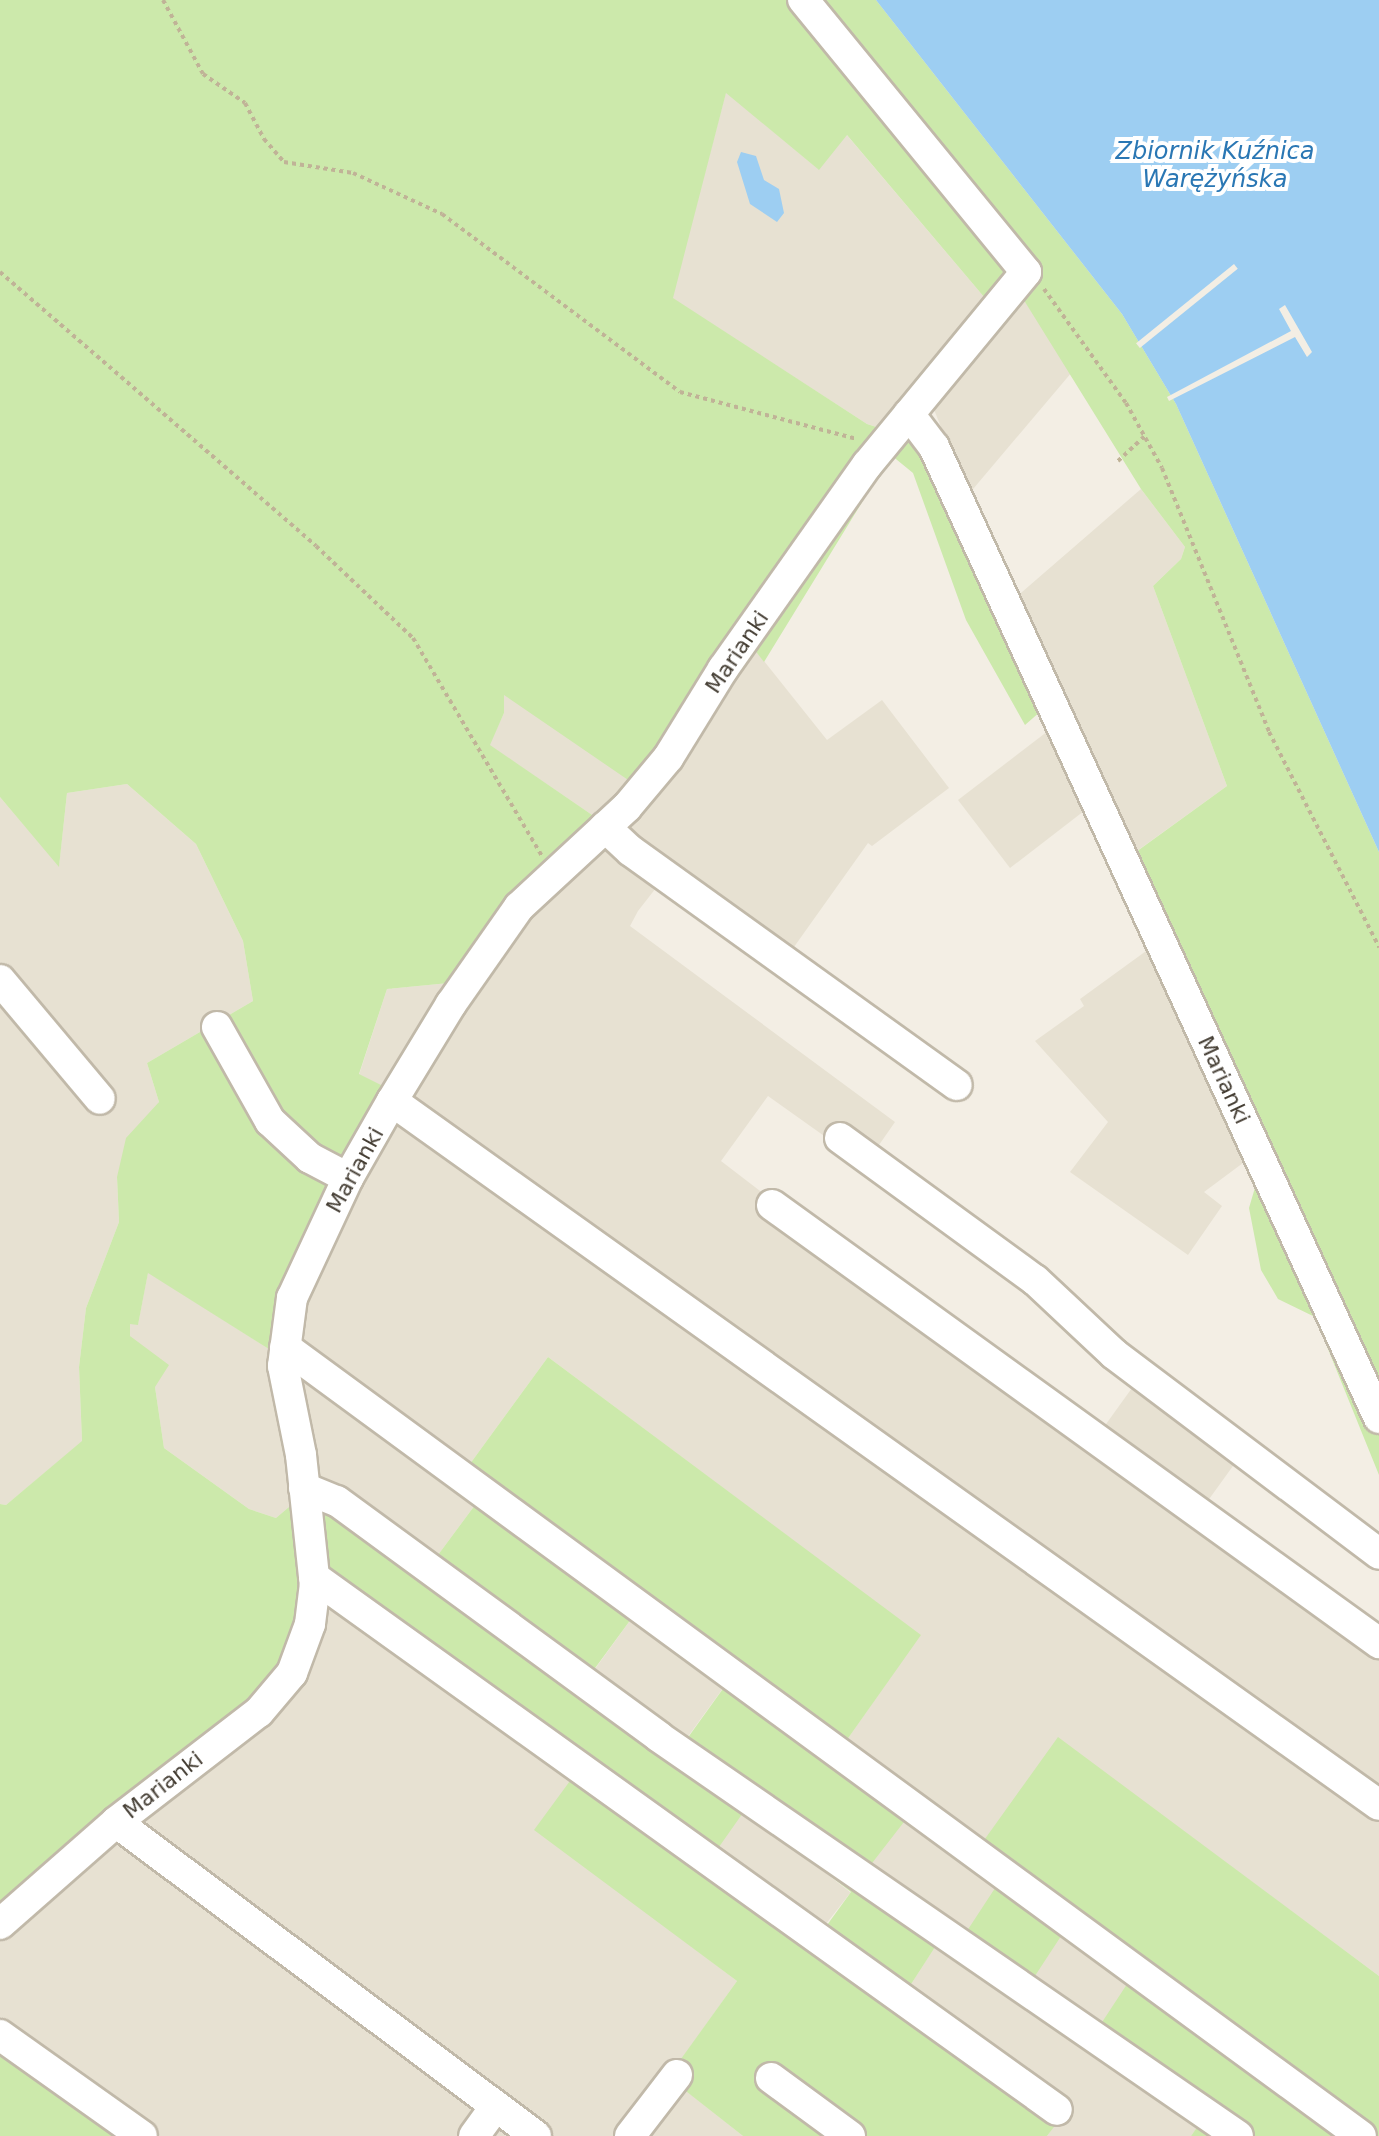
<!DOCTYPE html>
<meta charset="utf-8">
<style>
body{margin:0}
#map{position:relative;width:1379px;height:2136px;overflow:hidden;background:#f3eee4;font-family:"DejaVu Sans",sans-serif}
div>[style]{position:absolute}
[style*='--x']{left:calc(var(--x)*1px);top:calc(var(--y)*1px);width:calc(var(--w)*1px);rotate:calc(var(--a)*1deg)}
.residential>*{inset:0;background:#e7e1d2;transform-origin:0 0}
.green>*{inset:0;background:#cce9ab}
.water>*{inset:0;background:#9dcef2}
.pier>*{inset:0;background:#f3eee4;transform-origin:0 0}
.path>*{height:4px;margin-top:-2px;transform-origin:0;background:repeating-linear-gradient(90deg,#c0b397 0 4px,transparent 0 8px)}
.roads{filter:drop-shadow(2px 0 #c1b9a9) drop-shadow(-2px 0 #c1b9a9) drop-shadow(0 2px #c1b9a9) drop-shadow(0 -2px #c1b9a9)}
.minor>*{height:30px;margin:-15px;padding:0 15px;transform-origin:15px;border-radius:15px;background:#fff}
span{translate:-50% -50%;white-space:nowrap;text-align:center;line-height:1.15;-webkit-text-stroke:8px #fff;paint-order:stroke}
.street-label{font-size:22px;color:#453e34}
.water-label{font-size:24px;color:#2a77b4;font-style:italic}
</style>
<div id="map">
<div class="residential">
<div style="clip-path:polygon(726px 92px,818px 169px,846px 134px,990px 304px,886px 430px,867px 424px,672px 298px)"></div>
<div style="clip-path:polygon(1017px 289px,1072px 372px,968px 495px,933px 407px)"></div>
<div style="clip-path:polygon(1141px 489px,1185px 547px,1181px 559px,1153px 586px,1227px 786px,1130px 856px,1015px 598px)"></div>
<div style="clip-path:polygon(740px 631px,827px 740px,882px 700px,949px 788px,872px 846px,868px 843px,789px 954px,670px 870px,638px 911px,630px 926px,895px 1122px,865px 1165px,768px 1096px,721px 1161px,1091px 1445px,1137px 1381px,1238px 1459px,1194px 1520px,1379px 1658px,1379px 1976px,1058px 1738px,1067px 1926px,1133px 1975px,1204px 2119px,1191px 2136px,1047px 2136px,1067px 2109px,906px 1992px,938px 1942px,868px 1867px,844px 1744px,920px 1635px,548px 1357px,467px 1468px,478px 1501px,435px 1559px,296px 1501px,276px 1518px,249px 1509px,164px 1448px,155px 1387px,130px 1336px,130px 1324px,138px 1324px,148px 1272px,272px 1351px,394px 1092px,359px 1075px,387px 989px,449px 983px,598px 819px,489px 745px,504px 713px,504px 694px)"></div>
<div style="clip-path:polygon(1048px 731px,1084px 811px,1010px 868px,958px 800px)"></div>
<div style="clip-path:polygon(127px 784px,196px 844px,243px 941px,253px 1001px,147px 1063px,159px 1102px,117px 1178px,119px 1222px,86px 1308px,79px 1367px,82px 1442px,6px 1505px,0 1504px,0 797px,59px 866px,67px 793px)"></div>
<div style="clip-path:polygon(1153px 946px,1247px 1160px,1204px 1192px,1222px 1206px,1188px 1255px,1070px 1172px,1108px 1122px,1035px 1041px,1084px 1006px,1080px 999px)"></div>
<div style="clip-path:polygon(329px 1570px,589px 1755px,609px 1884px,737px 1981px,669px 2077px,743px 2136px,158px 2136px,0 2023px,0 1908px)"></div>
<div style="left:637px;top:1611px;width:115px;height:79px;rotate:36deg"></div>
<div style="left:745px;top:1810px;width:134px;height:54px;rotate:38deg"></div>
</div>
<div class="green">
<div style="clip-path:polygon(evenodd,0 0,876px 0,1122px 314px,1176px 404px,1379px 852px,1379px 1475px,1315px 1317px,1278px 1299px,1261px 1270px,1249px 1208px,1264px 1157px,1118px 865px,1227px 786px,1153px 586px,1181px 559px,1185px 547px,1141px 489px,1017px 289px,990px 304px,847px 135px,819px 170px,726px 93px,673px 298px,867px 424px,923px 442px,1041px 711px,1025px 725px,966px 620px,913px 473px,891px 455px,764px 662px,740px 631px,634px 784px,504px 695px,504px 713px,490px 745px,598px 819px,449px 983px,387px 989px,359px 1074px,395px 1092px,272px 1351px,148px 1273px,138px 1325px,130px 1324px,130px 1336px,169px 1365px,155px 1387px,164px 1448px,249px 1509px,276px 1518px,296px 1501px,294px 1459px,435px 1559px,478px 1501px,467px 1468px,548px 1357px,921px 1635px,844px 1744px,921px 1800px,869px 1867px,948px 1927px,906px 1992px,1068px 2109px,1047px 2136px,743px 2136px,668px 2077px,737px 1981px,534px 1830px,589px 1755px,330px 1570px,277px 1681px,0 1908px,0 1504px,6px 1505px,82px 1441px,79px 1367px,86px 1308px,119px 1222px,117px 1177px,126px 1138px,159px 1102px,147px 1063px,253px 1001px,243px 941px,196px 844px,127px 784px,67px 793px,59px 867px,0 797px,0 0,637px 1611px,730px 1679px,684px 1743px,590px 1675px,637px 1611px,0 0,745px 1810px,851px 1892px,822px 1932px,714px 1854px,745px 1810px)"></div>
<div style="clip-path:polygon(1058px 1737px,1379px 1976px,1379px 2136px,1191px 2136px,1203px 2119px,1089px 2042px,1133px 1975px,1067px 1927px,1031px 1982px,963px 1937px,1001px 1879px,972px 1857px)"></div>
<div style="clip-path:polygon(0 2023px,112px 2102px,158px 2136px,0 2136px)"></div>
</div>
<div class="water">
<div style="clip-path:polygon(876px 0,1379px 0,1379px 852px,1176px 404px,1122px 314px)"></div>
<div style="clip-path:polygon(741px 152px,756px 156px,764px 180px,779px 189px,784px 213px,777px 222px,750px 204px,737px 162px)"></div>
</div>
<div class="pier">
<div style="left:1234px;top:264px;width:6px;height:126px;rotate:51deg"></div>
<div style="clip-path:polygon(1285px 305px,1312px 352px,1307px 357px,1295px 337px,1169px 401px,1167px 397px,1291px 331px,1279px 309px)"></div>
</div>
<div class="path">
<div style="--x:163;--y:0;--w:84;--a:61.6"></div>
<div style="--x:203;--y:74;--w:51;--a:34.6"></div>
<div style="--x:245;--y:103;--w:41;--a:62.2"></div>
<div style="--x:264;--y:139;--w:30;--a:49"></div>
<div style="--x:284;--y:162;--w:70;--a:9.1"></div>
<div style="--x:353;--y:173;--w:98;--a:24.7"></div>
<div style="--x:442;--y:214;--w:297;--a:36.8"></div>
<div style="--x:680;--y:392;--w:183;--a:14.9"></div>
<div style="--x:0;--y:272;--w:418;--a:40.9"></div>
<div style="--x:316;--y:546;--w:134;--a:43.5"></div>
<div style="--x:413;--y:638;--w:253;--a:59.4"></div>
<div style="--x:1044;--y:289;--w:140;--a:54.3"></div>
<div style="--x:1126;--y:403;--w:74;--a:61"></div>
<div style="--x:1162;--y:468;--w:285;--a:67.9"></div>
<div style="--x:1269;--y:732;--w:242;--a:62.9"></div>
<div style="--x:1118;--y:461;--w:37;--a:-43"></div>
</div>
<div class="roads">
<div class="minor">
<div style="--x:909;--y:414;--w:41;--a:52.9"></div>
<div style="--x:934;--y:447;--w:1068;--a:65.38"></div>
<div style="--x:605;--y:827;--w:35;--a:43"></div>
<div style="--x:631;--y:851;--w:401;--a:35.7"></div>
<div style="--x:0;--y:980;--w:155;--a:50"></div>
<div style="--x:217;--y:1027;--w:108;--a:60.6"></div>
<div style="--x:270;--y:1121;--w:54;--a:42.8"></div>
<div style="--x:310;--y:1158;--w:43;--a:27.8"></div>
<div style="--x:392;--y:1101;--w:1212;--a:35.5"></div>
<div style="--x:840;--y:1138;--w:241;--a:36.1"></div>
<div style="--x:1035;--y:1280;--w:108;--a:43.1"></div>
<div style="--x:1114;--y:1354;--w:332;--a:37"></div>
<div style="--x:772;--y:1205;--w:749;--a:35.81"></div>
<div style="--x:285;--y:1347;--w:1334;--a:36.25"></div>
<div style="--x:304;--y:1488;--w:35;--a:22"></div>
<div style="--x:337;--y:1501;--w:399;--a:36.2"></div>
<div style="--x:659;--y:1737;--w:703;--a:34.57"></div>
<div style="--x:314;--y:1577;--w:914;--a:35.65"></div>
<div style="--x:0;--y:1924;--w:154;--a:-41.3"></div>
<div style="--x:0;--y:2035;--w:174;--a:35.4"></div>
<div style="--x:771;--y:2078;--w:98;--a:36.3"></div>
<div style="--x:474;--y:2136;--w:37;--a:-54"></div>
<div style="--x:536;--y:2136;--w:524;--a:-143.22"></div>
<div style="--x:116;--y:1822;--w:180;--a:-37.6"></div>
<div style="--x:259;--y:1712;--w:51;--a:-49.8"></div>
<div style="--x:292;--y:1673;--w:52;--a:-69.8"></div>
<div style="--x:310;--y:1624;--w:38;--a:-83"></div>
<div style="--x:315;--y:1586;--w:132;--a:-96.1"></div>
<div style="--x:301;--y:1455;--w:91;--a:-101.4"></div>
<div style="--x:283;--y:1366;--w:69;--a:-82.5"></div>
<div style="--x:292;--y:1298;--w:132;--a:-65"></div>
<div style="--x:348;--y:1178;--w:89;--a:-60.3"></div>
<div style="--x:392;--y:1101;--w:114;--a:-58.7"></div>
<div style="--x:451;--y:1004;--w:118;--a:-55"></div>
<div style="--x:519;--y:907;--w:147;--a:-42.8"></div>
<div style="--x:627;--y:807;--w:64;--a:-50.1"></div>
<div style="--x:668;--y:758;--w:105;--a:-58.3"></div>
<div style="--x:723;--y:669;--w:250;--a:-54.8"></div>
<div style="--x:867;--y:465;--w:250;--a:-50.5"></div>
<div style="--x:1026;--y:272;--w:352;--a:-129.3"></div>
<div style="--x:630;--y:2136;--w:77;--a:-52.4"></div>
</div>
</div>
<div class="street-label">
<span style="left:737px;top:652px;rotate:-56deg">Marianki</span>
<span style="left:1224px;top:1080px;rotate:65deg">Marianki</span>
<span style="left:355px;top:1170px;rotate:-61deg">Marianki</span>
<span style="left:163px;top:1785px;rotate:-38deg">Marianki</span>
</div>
<div class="water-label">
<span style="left:1215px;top:166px">Zbiornik Kuźnica<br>Warężyńska</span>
</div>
</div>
